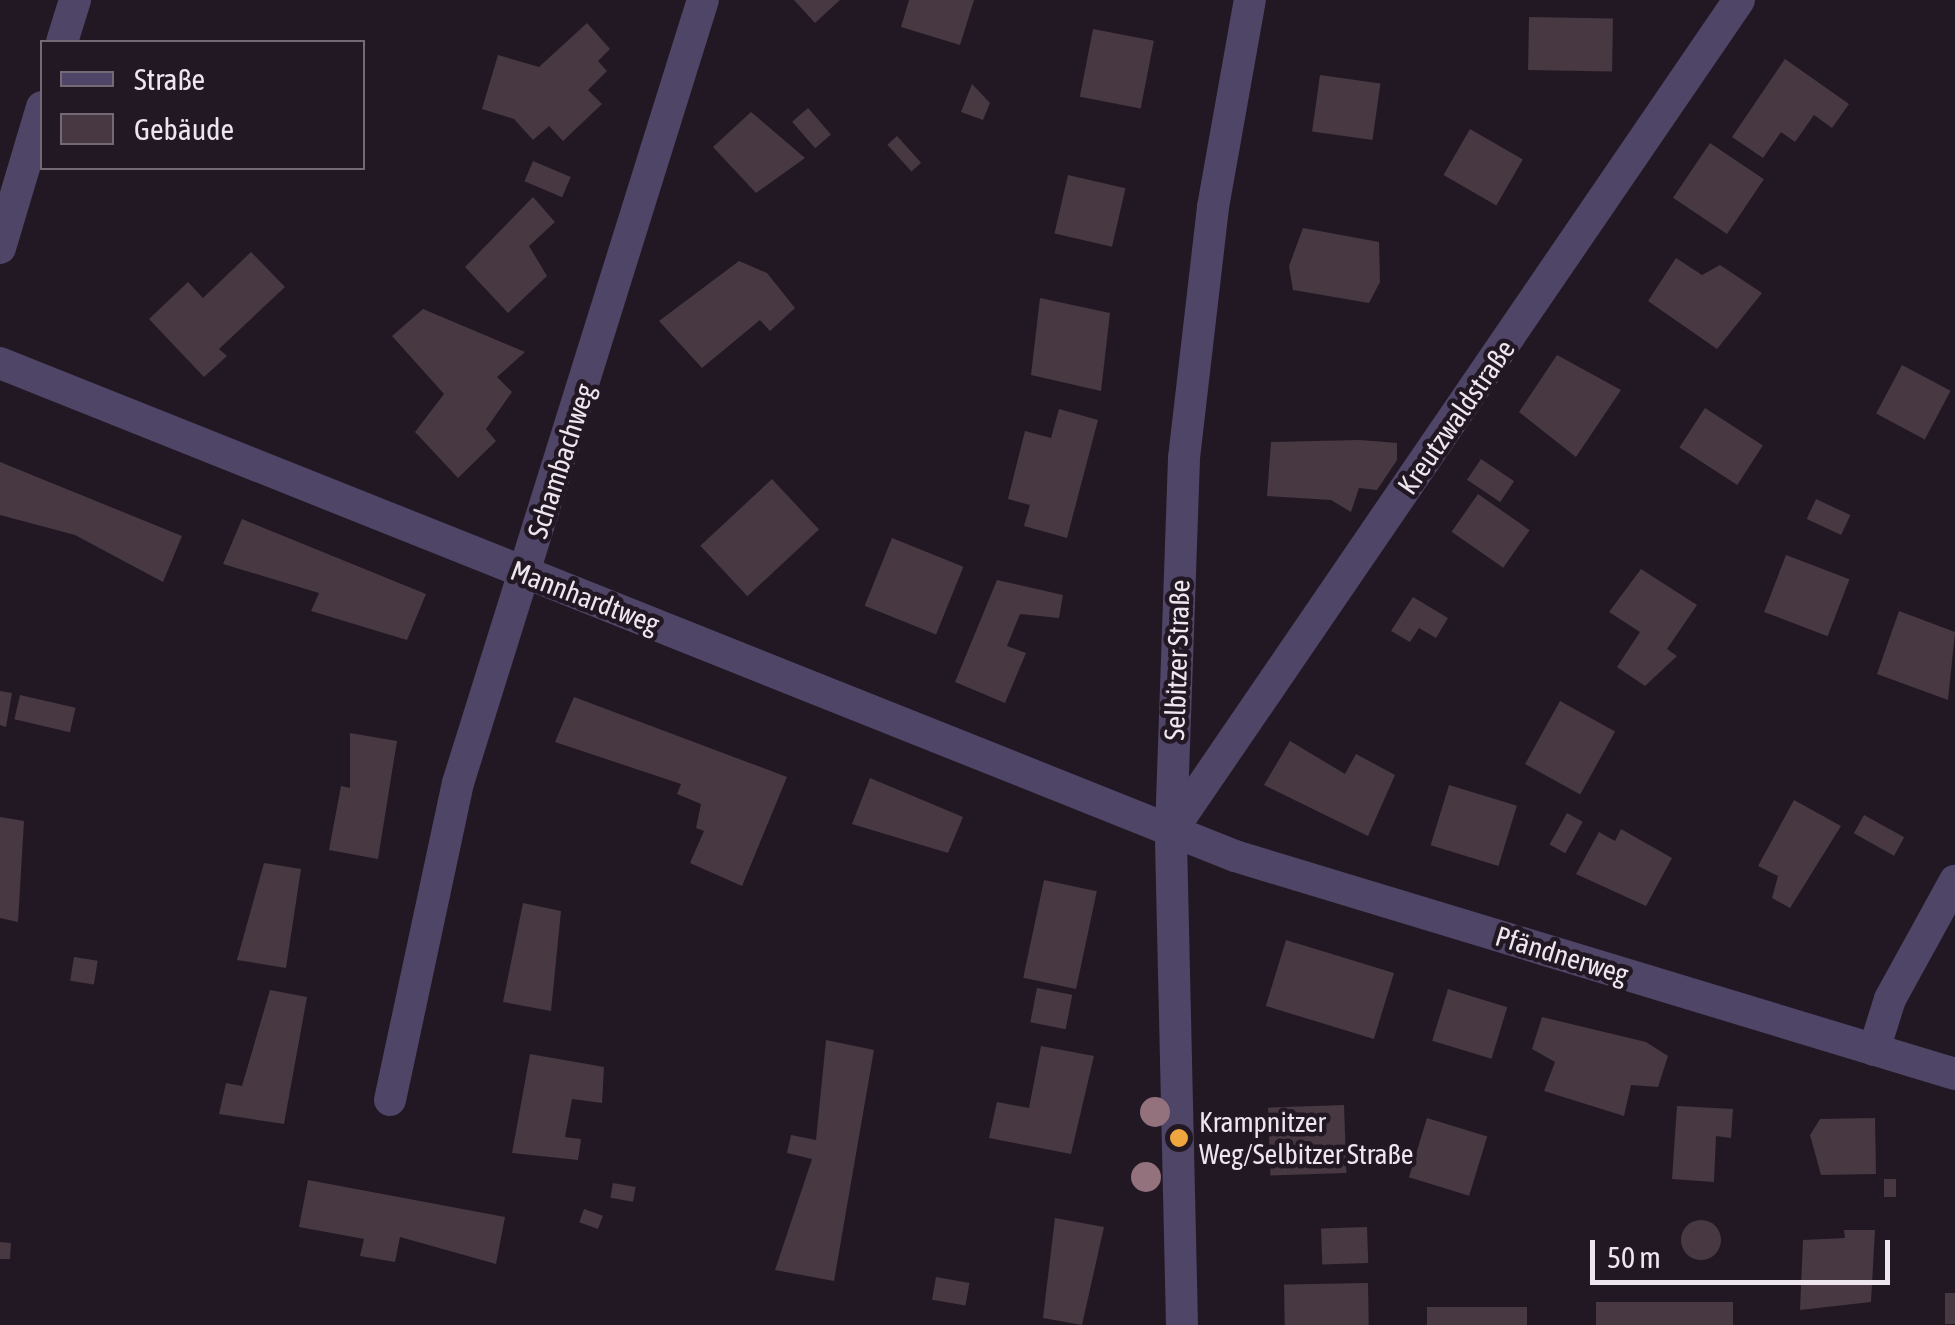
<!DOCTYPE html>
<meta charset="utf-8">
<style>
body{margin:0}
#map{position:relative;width:1955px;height:1325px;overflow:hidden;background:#221824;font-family:"Asap Condensed",sans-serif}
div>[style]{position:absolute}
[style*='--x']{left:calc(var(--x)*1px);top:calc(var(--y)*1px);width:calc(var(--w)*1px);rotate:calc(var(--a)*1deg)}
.building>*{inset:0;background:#473841;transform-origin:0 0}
.round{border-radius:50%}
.street>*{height:32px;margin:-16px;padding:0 16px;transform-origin:16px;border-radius:16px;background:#4f4566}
.trees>*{width:30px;height:30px;margin:-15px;border-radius:50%;background:#93727d}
.dots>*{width:28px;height:28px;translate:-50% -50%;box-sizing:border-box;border:5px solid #221824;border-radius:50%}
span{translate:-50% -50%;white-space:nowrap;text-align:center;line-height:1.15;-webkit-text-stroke:9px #221824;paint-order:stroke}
.street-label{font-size:28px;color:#ede6ee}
.poi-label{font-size:28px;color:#ede6ee}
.left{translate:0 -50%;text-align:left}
.legend{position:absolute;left:40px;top:40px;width:325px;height:130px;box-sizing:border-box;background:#221824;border:2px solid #736a75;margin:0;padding:12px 18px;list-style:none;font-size:30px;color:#ede6ee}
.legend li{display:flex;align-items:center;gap:20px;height:50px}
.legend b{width:50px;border:2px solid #736a75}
.scale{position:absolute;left:1590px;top:1240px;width:300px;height:45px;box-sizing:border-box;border:5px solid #ede6ee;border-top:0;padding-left:12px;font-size:30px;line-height:35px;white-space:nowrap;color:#ede6ee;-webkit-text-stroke:8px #221824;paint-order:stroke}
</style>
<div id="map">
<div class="building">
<div style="clip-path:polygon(794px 0,840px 0,815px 23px)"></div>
<div style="clip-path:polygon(909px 0,974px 0,960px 45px,901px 27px)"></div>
<div style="left:1529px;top:17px;width:84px;height:53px;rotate:1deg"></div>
<div style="clip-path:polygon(587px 23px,610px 49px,598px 61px,607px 71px,588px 90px,602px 104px,563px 141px,549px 126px,533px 140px,514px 119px,482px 109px,498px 55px,539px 67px)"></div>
<div style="left:1093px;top:29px;width:62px;height:69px;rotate:11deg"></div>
<div style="clip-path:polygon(1785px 59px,1849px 104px,1832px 128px,1814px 115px,1795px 142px,1781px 132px,1763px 158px,1732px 137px)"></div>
<div style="left:1320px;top:75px;width:61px;height:57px;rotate:8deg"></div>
<div style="clip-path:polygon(972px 84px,990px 103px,983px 120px,961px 112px)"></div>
<div style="left:808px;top:108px;width:35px;height:21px;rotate:49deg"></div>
<div style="clip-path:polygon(751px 112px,805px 158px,756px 193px,713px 147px)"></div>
<div style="left:1470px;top:129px;width:61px;height:53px;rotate:30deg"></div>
<div style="left:897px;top:136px;width:36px;height:13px;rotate:48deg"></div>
<div style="left:1710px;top:143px;width:65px;height:66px;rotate:34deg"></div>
<div style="left:533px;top:161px;width:41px;height:22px;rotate:23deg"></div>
<div style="left:1068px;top:175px;width:59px;height:60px;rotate:13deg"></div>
<div style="clip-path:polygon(533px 197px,555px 222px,529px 246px,547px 276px,508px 313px,465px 267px)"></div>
<div style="clip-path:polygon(1303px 228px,1379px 242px,1380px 282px,1369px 303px,1293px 290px,1289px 266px)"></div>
<div style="clip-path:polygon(251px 252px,285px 287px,219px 349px,227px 356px,204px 377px,149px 319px,188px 282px,203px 298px)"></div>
<div style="clip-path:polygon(1676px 258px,1702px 275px,1720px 265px,1762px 293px,1717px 349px,1648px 301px)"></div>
<div style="clip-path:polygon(739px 261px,767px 273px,795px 308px,770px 331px,760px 320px,702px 368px,659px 321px)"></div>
<div style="clip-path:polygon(1040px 298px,1110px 313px,1101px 391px,1031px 375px)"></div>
<div style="clip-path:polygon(423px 309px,525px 352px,497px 377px,512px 392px,486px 429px,496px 441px,458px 478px,415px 432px,444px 394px,392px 336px)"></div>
<div style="clip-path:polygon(1557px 355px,1621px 390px,1576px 457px,1519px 412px)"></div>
<div style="left:1902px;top:365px;width:55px;height:55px;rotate:28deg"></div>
<div style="left:1705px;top:408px;width:69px;height:47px;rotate:33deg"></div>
<div style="clip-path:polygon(1059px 409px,1098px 420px,1067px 538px,1024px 526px,1030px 505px,1008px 499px,1025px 431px,1051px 438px)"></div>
<div style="clip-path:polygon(1360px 440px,1397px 443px,1397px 460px,1377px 490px,1359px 488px,1351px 512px,1331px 500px,1267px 496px,1271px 442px)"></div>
<div style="left:1481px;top:459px;width:40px;height:25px;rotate:34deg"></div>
<div style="clip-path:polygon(0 462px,182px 536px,163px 582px,75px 535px,0 515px)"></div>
<div style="left:772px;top:479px;width:69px;height:98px;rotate:47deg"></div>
<div style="left:1478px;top:494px;width:63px;height:46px;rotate:35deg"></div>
<div style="left:1816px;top:499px;width:38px;height:22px;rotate:25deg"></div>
<div style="clip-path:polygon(242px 519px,426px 594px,407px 640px,311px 611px,319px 593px,223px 564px)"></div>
<div style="left:892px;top:538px;width:77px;height:73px;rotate:22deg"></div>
<div style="left:1786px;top:555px;width:68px;height:61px;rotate:21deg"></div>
<div style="clip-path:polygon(1641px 569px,1697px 605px,1667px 649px,1677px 656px,1645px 686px,1617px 667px,1640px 632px,1609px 612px)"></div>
<div style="clip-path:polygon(997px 580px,1063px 595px,1059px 618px,1020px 614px,1007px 646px,1026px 653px,1005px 703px,955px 682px)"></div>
<div style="clip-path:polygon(1413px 597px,1448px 618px,1436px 638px,1419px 628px,1410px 642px,1391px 631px)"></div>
<div style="clip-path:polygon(1899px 611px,1955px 632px,1948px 700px,1877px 674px)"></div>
<div style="clip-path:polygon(0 691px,12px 693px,6px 727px,0 725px)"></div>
<div style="left:20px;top:695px;width:57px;height:25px;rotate:13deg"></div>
<div style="clip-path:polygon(574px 697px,787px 777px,742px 886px,690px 863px,704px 831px,696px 828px,701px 804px,677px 794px,681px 784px,555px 742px)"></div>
<div style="left:1560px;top:701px;width:63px;height:72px;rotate:29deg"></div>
<div style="clip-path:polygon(350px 733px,397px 741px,378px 859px,329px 850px,341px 786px,350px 788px)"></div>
<div style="clip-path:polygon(1290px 741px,1345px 774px,1356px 754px,1395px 775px,1368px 836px,1264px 785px)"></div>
<div style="clip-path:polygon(870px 778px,963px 817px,948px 853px,852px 824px)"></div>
<div style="left:1449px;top:785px;width:71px;height:63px;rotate:17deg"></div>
<div style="clip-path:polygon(1794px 800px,1841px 826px,1790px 908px,1772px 898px,1778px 876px,1758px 866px)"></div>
<div style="left:1567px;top:813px;width:18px;height:36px;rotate:29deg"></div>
<div style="left:1864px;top:815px;width:46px;height:21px;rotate:29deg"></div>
<div style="clip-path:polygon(0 817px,24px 821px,18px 922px,0 918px)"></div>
<div style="clip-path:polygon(1621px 829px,1672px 858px,1646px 906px,1576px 874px,1599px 832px,1615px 841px)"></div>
<div style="clip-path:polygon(264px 863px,301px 869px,286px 968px,237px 960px)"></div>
<div style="left:1044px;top:880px;width:54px;height:100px;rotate:12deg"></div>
<div style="clip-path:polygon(523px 903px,561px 911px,551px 1011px,503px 1002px)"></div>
<div style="left:1286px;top:940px;width:113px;height:69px;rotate:17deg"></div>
<div style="left:74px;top:957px;width:24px;height:24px;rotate:9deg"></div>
<div style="left:1037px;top:988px;width:36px;height:35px;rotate:11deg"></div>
<div style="left:1448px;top:989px;width:62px;height:54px;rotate:17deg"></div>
<div style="clip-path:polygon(270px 990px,307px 997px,284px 1124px,219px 1114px,226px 1083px,242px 1086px)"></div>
<div style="clip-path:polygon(1542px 1017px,1646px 1042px,1668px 1056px,1658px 1087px,1631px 1085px,1624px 1116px,1544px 1091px,1555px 1062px,1532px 1049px)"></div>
<div style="clip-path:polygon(826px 1040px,874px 1050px,834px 1281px,775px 1270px,812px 1159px,787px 1153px,791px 1135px,816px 1140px)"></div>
<div style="clip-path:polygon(1041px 1046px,1094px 1056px,1071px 1154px,989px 1138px,997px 1102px,1029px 1108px)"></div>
<div style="clip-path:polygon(530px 1054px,604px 1067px,602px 1103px,572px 1099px,565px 1137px,581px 1139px,578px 1160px,512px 1153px)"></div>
<div style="left:1344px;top:1105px;width:68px;height:76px;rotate:88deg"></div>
<div style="clip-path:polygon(1677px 1106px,1733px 1109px,1731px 1138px,1716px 1136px,1714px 1182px,1672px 1179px)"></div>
<div style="left:1427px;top:1118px;width:63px;height:62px;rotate:17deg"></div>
<div style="clip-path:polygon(1875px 1118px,1876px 1174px,1821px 1175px,1810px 1135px,1820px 1119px)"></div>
<div style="left:1884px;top:1179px;width:12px;height:18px"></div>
<div style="clip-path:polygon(308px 1180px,505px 1217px,496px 1264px,400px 1237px,395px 1262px,360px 1256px,364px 1239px,299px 1227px)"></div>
<div style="left:613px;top:1183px;width:23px;height:15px;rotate:10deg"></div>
<div style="left:584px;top:1209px;width:20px;height:14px;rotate:20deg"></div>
<div style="clip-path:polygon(1055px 1218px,1104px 1227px,1082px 1325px,1043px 1318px)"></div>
<div class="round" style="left:1681px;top:1220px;width:40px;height:40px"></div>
<div style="left:1367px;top:1227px;width:36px;height:46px;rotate:88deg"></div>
<div style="clip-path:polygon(1844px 1230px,1875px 1230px,1871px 1302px,1800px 1310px,1803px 1240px,1845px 1238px)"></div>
<div style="clip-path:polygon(0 1242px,11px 1243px,10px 1259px,0 1259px)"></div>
<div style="left:936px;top:1277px;width:34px;height:23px;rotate:10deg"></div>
<div style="left:1368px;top:1283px;width:42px;height:84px;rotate:89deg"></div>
<div style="left:1945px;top:1293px;width:10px;height:31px"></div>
<div style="left:1733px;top:1302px;width:23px;height:137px;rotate:90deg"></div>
<div style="left:1527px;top:1307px;width:18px;height:100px;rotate:90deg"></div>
</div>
<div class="street">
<div style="--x:62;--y:42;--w:44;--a:-72.8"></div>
<div style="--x:0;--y:248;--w:147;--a:-73.4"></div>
<div style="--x:0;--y:363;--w:1330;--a:21.76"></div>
<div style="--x:1235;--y:856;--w:752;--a:16.85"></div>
<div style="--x:1172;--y:830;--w:1005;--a:-55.66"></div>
<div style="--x:1874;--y:1050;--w:53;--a:-72.6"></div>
<div style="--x:1890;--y:999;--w:135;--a:-61.2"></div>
<div style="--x:390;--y:1100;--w:324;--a:-77.9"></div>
<div style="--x:458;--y:783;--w:820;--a:-72.63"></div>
<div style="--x:1182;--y:1325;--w:494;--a:-91.3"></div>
<div style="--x:1171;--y:831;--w:373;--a:-88"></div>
<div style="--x:1184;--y:458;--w:253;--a:-83.4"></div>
<div style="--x:1213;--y:207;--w:210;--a:-79.9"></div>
</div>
<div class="trees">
<div style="left:1155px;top:1112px"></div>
<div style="left:1146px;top:1177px"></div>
</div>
<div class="dots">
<div style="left:1179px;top:1138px;background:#f0a63f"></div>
</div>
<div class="street-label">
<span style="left:1456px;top:417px;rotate:-55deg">Kreutzwaldstraße</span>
<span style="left:561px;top:461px;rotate:-72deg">Schambachweg</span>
<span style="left:585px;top:597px;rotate:21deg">Mannhardtweg</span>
<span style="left:1177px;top:660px;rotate:-88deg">Selbitzer Straße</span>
<span style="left:1562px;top:955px;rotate:17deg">Pfändnerweg</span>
</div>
<div class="poi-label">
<span class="left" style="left:1199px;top:1138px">Krampnitzer<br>Weg/Selbitzer Straße</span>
</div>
<ul class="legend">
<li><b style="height:12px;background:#4f4566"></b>Straße</li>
<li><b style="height:28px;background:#473841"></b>Gebäude</li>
</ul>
<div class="scale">50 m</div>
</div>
